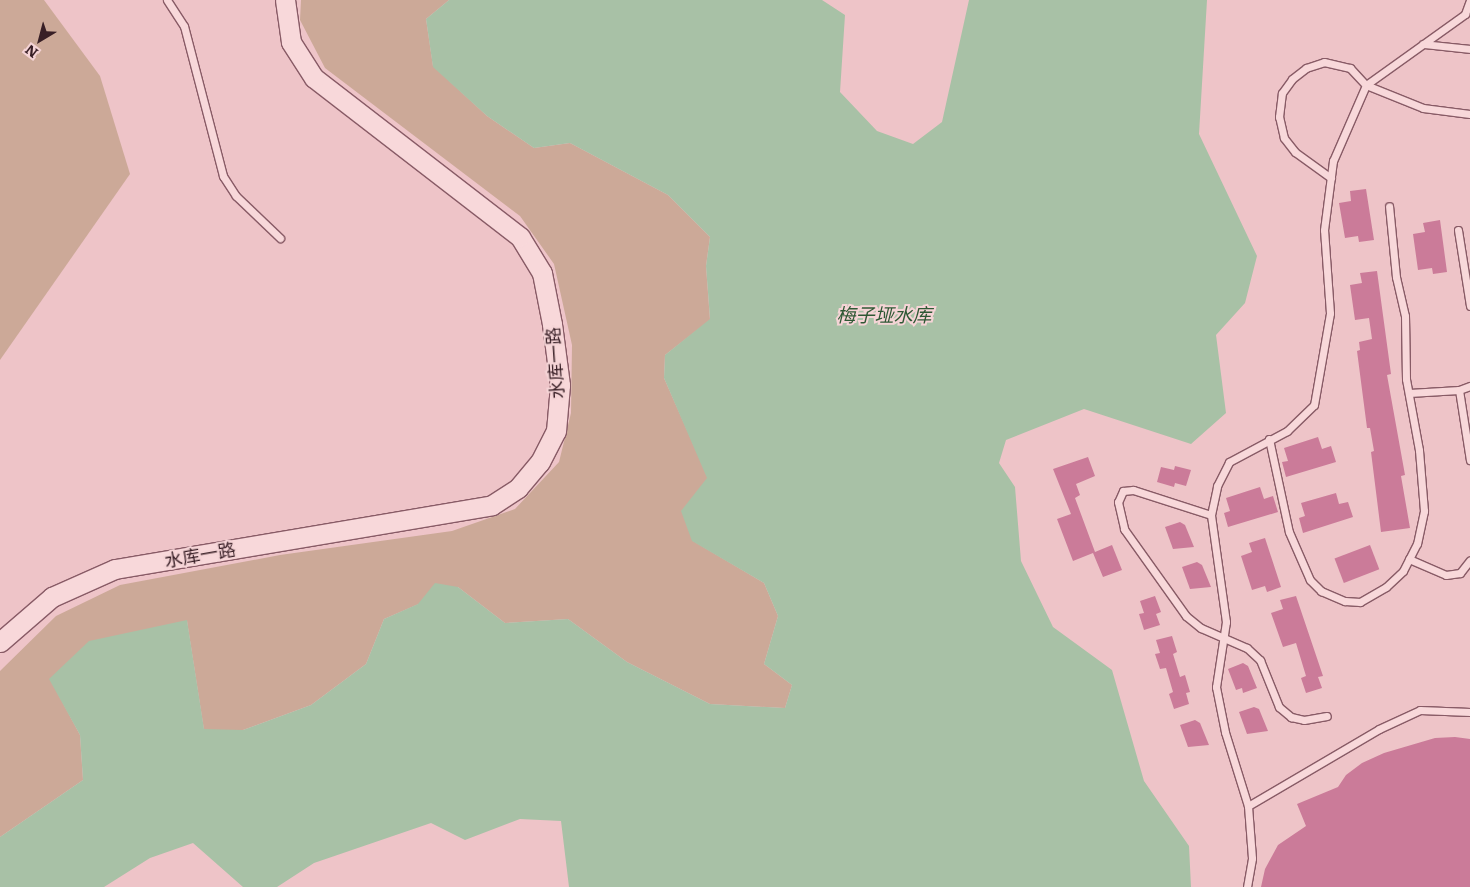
<!DOCTYPE html>
<meta charset="utf-8">
<style>
body{margin:0}
#map{position:relative;width:1470px;height:887px;overflow:hidden;background:#eec4c8;font-family:Literata,"Noto Sans SC",serif}
div>[style]{position:absolute}
[style*='--x']{left:calc(var(--x)*1px);top:calc(var(--y)*1px);width:calc(var(--w)*1px);rotate:calc(var(--a)*1deg)}
.green>*{inset:0;background:#cca998}
.water>*{inset:0;background:#a8c1a6}
.building>*{inset:0;background:#cb7b99;transform-origin:0 0}
.roads{filter:drop-shadow(1px 0 #885b66) drop-shadow(-1px 0 #885b66) drop-shadow(0 1px #885b66) drop-shadow(0 -1px #885b66)}
.lane>*{height:7px;margin:-3.5px;padding:0 3.5px;transform-origin:3.5px;border-radius:3.5px;background:#f8d8da}
.secondary>*{height:19px;margin:-9.5px;padding:0 9.5px;transform-origin:9.5px;border-radius:9.5px;background:#f8d8da}
span{translate:-50% -50%;white-space:nowrap;text-align:center;line-height:1.15;-webkit-text-stroke:4px #f5d4d6;paint-order:stroke}
.street-label{font-size:18px;color:#381f26}
.water-label{font-size:19px;color:#2e5834;font-style:italic}
.north{position:absolute;left:15px;top:15px;width:50px;height:50px;-webkit-text-stroke:4px #f5d4d6;paint-order:stroke;rotate:217deg;font-size:14px;font-weight:700;line-height:20px;text-align:center;color:#381f26}
.north::after{content:'';display:block;margin:auto;width:18px;height:22px;background:#381f26;clip-path:polygon(50% 0,100% 100%,50% 72%,0 100%)}
</style>
<div id="map">
<div class="green">
<div style="clip-path:polygon(0 0,44px 0,100px 76px,130px 174px,0 360px)"></div>
<div style="clip-path:polygon(301px 0,449px 0,426px 19px,433px 66px,487px 116px,534px 148px,570px 143px,668px 195px,710px 237px,706px 266px,710px 320px,665px 355px,664px 378px,708px 478px,693px 541px,764px 583px,778px 616px,764px 664px,792px 685px,785px 708px,710px 704px,627px 662px,568px 619px,505px 623px,458px 587px,384px 619px,366px 664px,311px 705px,243px 730px,204px 730px,187px 621px,50px 679px,80px 735px,83px 780px,0 837px,0 671px,56px 616px,120px 585px,280px 555px,452px 531px,515px 509px,559px 462px,571px 413px,572px 345px,554px 264px,520px 216px,325px 68px,300px 20px)"></div>
</div>
<div class="water">
<div style="clip-path:polygon(449px 0,822px 0,845px 15px,840px 92px,877px 131px,913px 144px,942px 122px,969px 0,1207px 0,1199px 134px,1257px 256px,1245px 303px,1216px 335px,1226px 413px,1191px 444px,1084px 409px,1006px 440px,999px 463px,1015px 487px,1021px 561px,1053px 627px,1112px 670px,1144px 781px,1189px 846px,1191px 887px,569px 887px,561px 821px,520px 819px,465px 840px,431px 823px,314px 863px,277px 887px,243px 887px,193px 843px,150px 858px,104px 887px,0 887px,0 837px,83px 780px,80px 735px,49px 679px,89px 641px,187px 620px,204px 729px,243px 730px,311px 705px,366px 664px,384px 619px,418px 604px,435px 583px,458px 587px,505px 623px,568px 619px,627px 662px,710px 704px,785px 708px,792px 685px,764px 664px,778px 616px,764px 583px,692px 541px,681px 511px,707px 478px,664px 378px,665px 355px,710px 319px,706px 266px,710px 237px,668px 195px,570px 143px,534px 148px,487px 116px,433px 67px,426px 19px)"></div>
</div>
<div class="building">
<div style="clip-path:polygon(1366px 189px,1374px 240px,1359px 242px,1358px 236px,1345px 238px,1339px 203px,1351px 201px,1350px 191px)"></div>
<div style="clip-path:polygon(1440px 220px,1447px 272px,1433px 274px,1432px 268px,1418px 270px,1413px 234px,1425px 232px,1423px 223px)"></div>
<div style="clip-path:polygon(1377px 271px,1391px 374px,1387px 375px,1405px 475px,1401px 476px,1410px 528px,1381px 532px,1371px 452px,1374px 451px,1370px 428px,1367px 428px,1357px 351px,1360px 350px,1359px 342px,1372px 339px,1369px 318px,1355px 320px,1350px 285px,1362px 283px,1360px 273px)"></div>
<div style="clip-path:polygon(1318px 437px,1322px 449px,1331px 446px,1336px 462px,1286px 477px,1282px 462px,1288px 461px,1284px 448px)"></div>
<div style="clip-path:polygon(1088px 457px,1095px 476px,1076px 484px,1080px 495px,1075px 498px,1095px 552px,1112px 545px,1122px 570px,1103px 577px,1093px 553px,1073px 561px,1057px 519px,1071px 514px,1053px 469px)"></div>
<div style="clip-path:polygon(1175px 466px,1191px 470px,1186px 486px,1175px 483px,1174px 487px,1157px 482px,1161px 467px,1174px 470px)"></div>
<div style="clip-path:polygon(1260px 487px,1264px 499px,1273px 496px,1278px 512px,1228px 527px,1224px 513px,1230px 511px,1226px 498px)"></div>
<div style="clip-path:polygon(1336px 493px,1339px 504px,1348px 502px,1353px 517px,1303px 533px,1299px 518px,1305px 516px,1301px 503px)"></div>
<div style="clip-path:polygon(1180px 522px,1185px 525px,1194px 547px,1173px 549px,1165px 527px)"></div>
<div style="clip-path:polygon(1265px 538px,1281px 587px,1267px 592px,1265px 586px,1252px 590px,1241px 556px,1252px 552px,1249px 543px)"></div>
<div style="left:1370px;top:545px;width:26px;height:38px;rotate:69deg"></div>
<div style="clip-path:polygon(1197px 562px,1202px 565px,1211px 587px,1190px 589px,1182px 567px)"></div>
<div style="clip-path:polygon(1155px 596px,1161px 612px,1156px 614px,1160px 625px,1144px 630px,1139px 614px,1144px 613px,1140px 601px)"></div>
<div style="clip-path:polygon(1296px 596px,1323px 676px,1318px 677px,1322px 688px,1306px 693px,1301px 678px,1306px 676px,1296px 643px,1283px 647px,1271px 613px,1283px 609px,1280px 600px)"></div>
<div style="clip-path:polygon(1172px 636px,1177px 652px,1173px 654px,1180px 677px,1185px 675px,1190px 692px,1186px 693px,1189px 704px,1174px 709px,1169px 694px,1173px 692px,1166px 668px,1160px 669px,1155px 654px,1160px 653px,1156px 640px)"></div>
<div style="clip-path:polygon(1243px 663px,1248px 666px,1257px 688px,1243px 693px,1242px 688px,1236px 690px,1228px 669px)"></div>
<div style="clip-path:polygon(1254px 707px,1259px 709px,1268px 731px,1247px 734px,1239px 712px)"></div>
<div style="clip-path:polygon(1195px 720px,1200px 723px,1209px 745px,1188px 747px,1180px 725px)"></div>
<div style="clip-path:polygon(1455px 737px,1470px 739px,1470px 887px,1261px 887px,1265px 869px,1278px 845px,1306px 826px,1297px 804px,1338px 787px,1346px 775px,1362px 763px,1384px 753px,1435px 738px)"></div>
</div>
<div class="roads">
<div class="lane">
<div style="--x:167;--y:0;--w:31;--a:57"></div>
<div style="--x:184;--y:26;--w:155;--a:75.4"></div>
<div style="--x:223;--y:176;--w:24;--a:57"></div>
<div style="--x:236;--y:196;--w:61;--a:43.7"></div>
<div style="--x:1423;--y:44;--w:47;--a:6.1"></div>
<div style="--x:1331;--y:178;--w:44;--a:-144.2"></div>
<div style="--x:1295;--y:152;--w:18;--a:-128"></div>
<div style="--x:1284;--y:138;--w:22;--a:-103"></div>
<div style="--x:1279;--y:117;--w:24;--a:-83"></div>
<div style="--x:1282;--y:93;--w:17;--a:-54"></div>
<div style="--x:1292;--y:79;--w:18;--a:-38"></div>
<div style="--x:1306;--y:68;--w:19;--a:-18"></div>
<div style="--x:1324;--y:62;--w:27;--a:13"></div>
<div style="--x:1350;--y:68;--w:23;--a:47"></div>
<div style="--x:1366;--y:85;--w:61;--a:22"></div>
<div style="--x:1423;--y:108;--w:47;--a:7.3"></div>
<div style="--x:1458;--y:230;--w:77;--a:81"></div>
<div style="--x:1459;--y:390;--w:71;--a:81.1"></div>
<div style="--x:1409;--y:393;--w:50;--a:-3.4"></div>
<div style="--x:1459;--y:390;--w:12;--a:-20"></div>
<div style="--x:1269;--y:439;--w:95;--a:77.9"></div>
<div style="--x:1289;--y:532;--w:52;--a:66.4"></div>
<div style="--x:1310;--y:580;--w:16;--a:45"></div>
<div style="--x:1321;--y:591;--w:26;--a:23"></div>
<div style="--x:1345;--y:601;--w:15;--a:4"></div>
<div style="--x:1360;--y:602;--w:30;--a:-30"></div>
<div style="--x:1386;--y:587;--w:23;--a:-43"></div>
<div style="--x:1403;--y:571;--w:30;--a:-63"></div>
<div style="--x:1417;--y:544;--w:34;--a:-78"></div>
<div style="--x:1424;--y:511;--w:61;--a:-94.7"></div>
<div style="--x:1419;--y:450;--w:72;--a:-100.4"></div>
<div style="--x:1406;--y:379;--w:63;--a:-90.9"></div>
<div style="--x:1405;--y:316;--w:40;--a:-103"></div>
<div style="--x:1396;--y:277;--w:71;--a:-95.6"></div>
<div style="--x:1211;--y:515;--w:82;--a:-162.2"></div>
<div style="--x:1133;--y:490;--w:10;--a:174"></div>
<div style="--x:1123;--y:491;--w:12;--a:114"></div>
<div style="--x:1118;--y:502;--w:28;--a:77"></div>
<div style="--x:1124;--y:529;--w:107;--a:54.5"></div>
<div style="--x:1186;--y:616;--w:19;--a:39"></div>
<div style="--x:1201;--y:628;--w:50;--a:23.5"></div>
<div style="--x:1247;--y:648;--w:18;--a:43"></div>
<div style="--x:1260;--y:660;--w:51;--a:68"></div>
<div style="--x:1279;--y:707;--w:16;--a:40"></div>
<div style="--x:1291;--y:717;--w:13;--a:13"></div>
<div style="--x:1304;--y:720;--w:23;--a:-10"></div>
<div style="--x:1409;--y:559;--w:40;--a:23.4"></div>
<div style="--x:1446;--y:575;--w:14;--a:-8"></div>
<div style="--x:1460;--y:573;--w:16;--a:-52"></div>
<div style="--x:1248;--y:806;--w:152;--a:-30.4"></div>
<div style="--x:1379;--y:729;--w:45;--a:-24.9"></div>
<div style="--x:1420;--y:710;--w:50;--a:2.3"></div>
<div style="--x:1247;--y:887;--w:29;--a:-80"></div>
<div style="--x:1252;--y:858;--w:52;--a:-94.4"></div>
<div style="--x:1248;--y:806;--w:77;--a:-107.3"></div>
<div style="--x:1225;--y:732;--w:46;--a:-101.3"></div>
<div style="--x:1216;--y:687;--w:66;--a:-81.3"></div>
<div style="--x:1226;--y:622;--w:108;--a:-98"></div>
<div style="--x:1211;--y:515;--w:30;--a:-78"></div>
<div style="--x:1217;--y:486;--w:27;--a:-63"></div>
<div style="--x:1229;--y:462;--w:66;--a:-28.1"></div>
<div style="--x:1287;--y:431;--w:37;--a:-44"></div>
<div style="--x:1314;--y:405;--w:93;--a:-80.1"></div>
<div style="--x:1330;--y:313;--w:83;--a:-94.1"></div>
<div style="--x:1324;--y:230;--w:70;--a:-82.6"></div>
<div style="--x:1333;--y:161;--w:83;--a:-66.5"></div>
<div style="--x:1366;--y:85;--w:122;--a:-35.6"></div>
<div style="--x:1465;--y:14;--w:15;--a:-70"></div>
</div>
<div class="secondary">
<div style="--x:0;--y:642;--w:69;--a:-40.9"></div>
<div style="--x:52;--y:597;--w:69;--a:-24"></div>
<div style="--x:115;--y:569;--w:382;--a:-9.6"></div>
<div style="--x:492;--y:505;--w:31;--a:-33"></div>
<div style="--x:518;--y:488;--w:34;--a:-50"></div>
<div style="--x:540;--y:462;--w:35;--a:-63"></div>
<div style="--x:556;--y:431;--w:46;--a:-85"></div>
<div style="--x:560;--y:385;--w:62;--a:-97.5"></div>
<div style="--x:552;--y:324;--w:52;--a:-101.1"></div>
<div style="--x:542;--y:273;--w:42;--a:-121.4"></div>
<div style="--x:520;--y:237;--w:260;--a:-142.3"></div>
<div style="--x:314;--y:78;--w:43;--a:-122.6"></div>
<div style="--x:291;--y:42;--w:42;--a:-98.1"></div>
</div>
</div>
<div class="street-label">
<span style="left:555px;top:363px;rotate:-94deg">水库一路</span>
<span style="left:200px;top:555px;rotate:-10deg">水库一路</span>
</div>
<div class="water-label">
<span style="left:884px;top:315px">梅子垭水库</span>
</div>
<div class="north">N</div>
</div>
